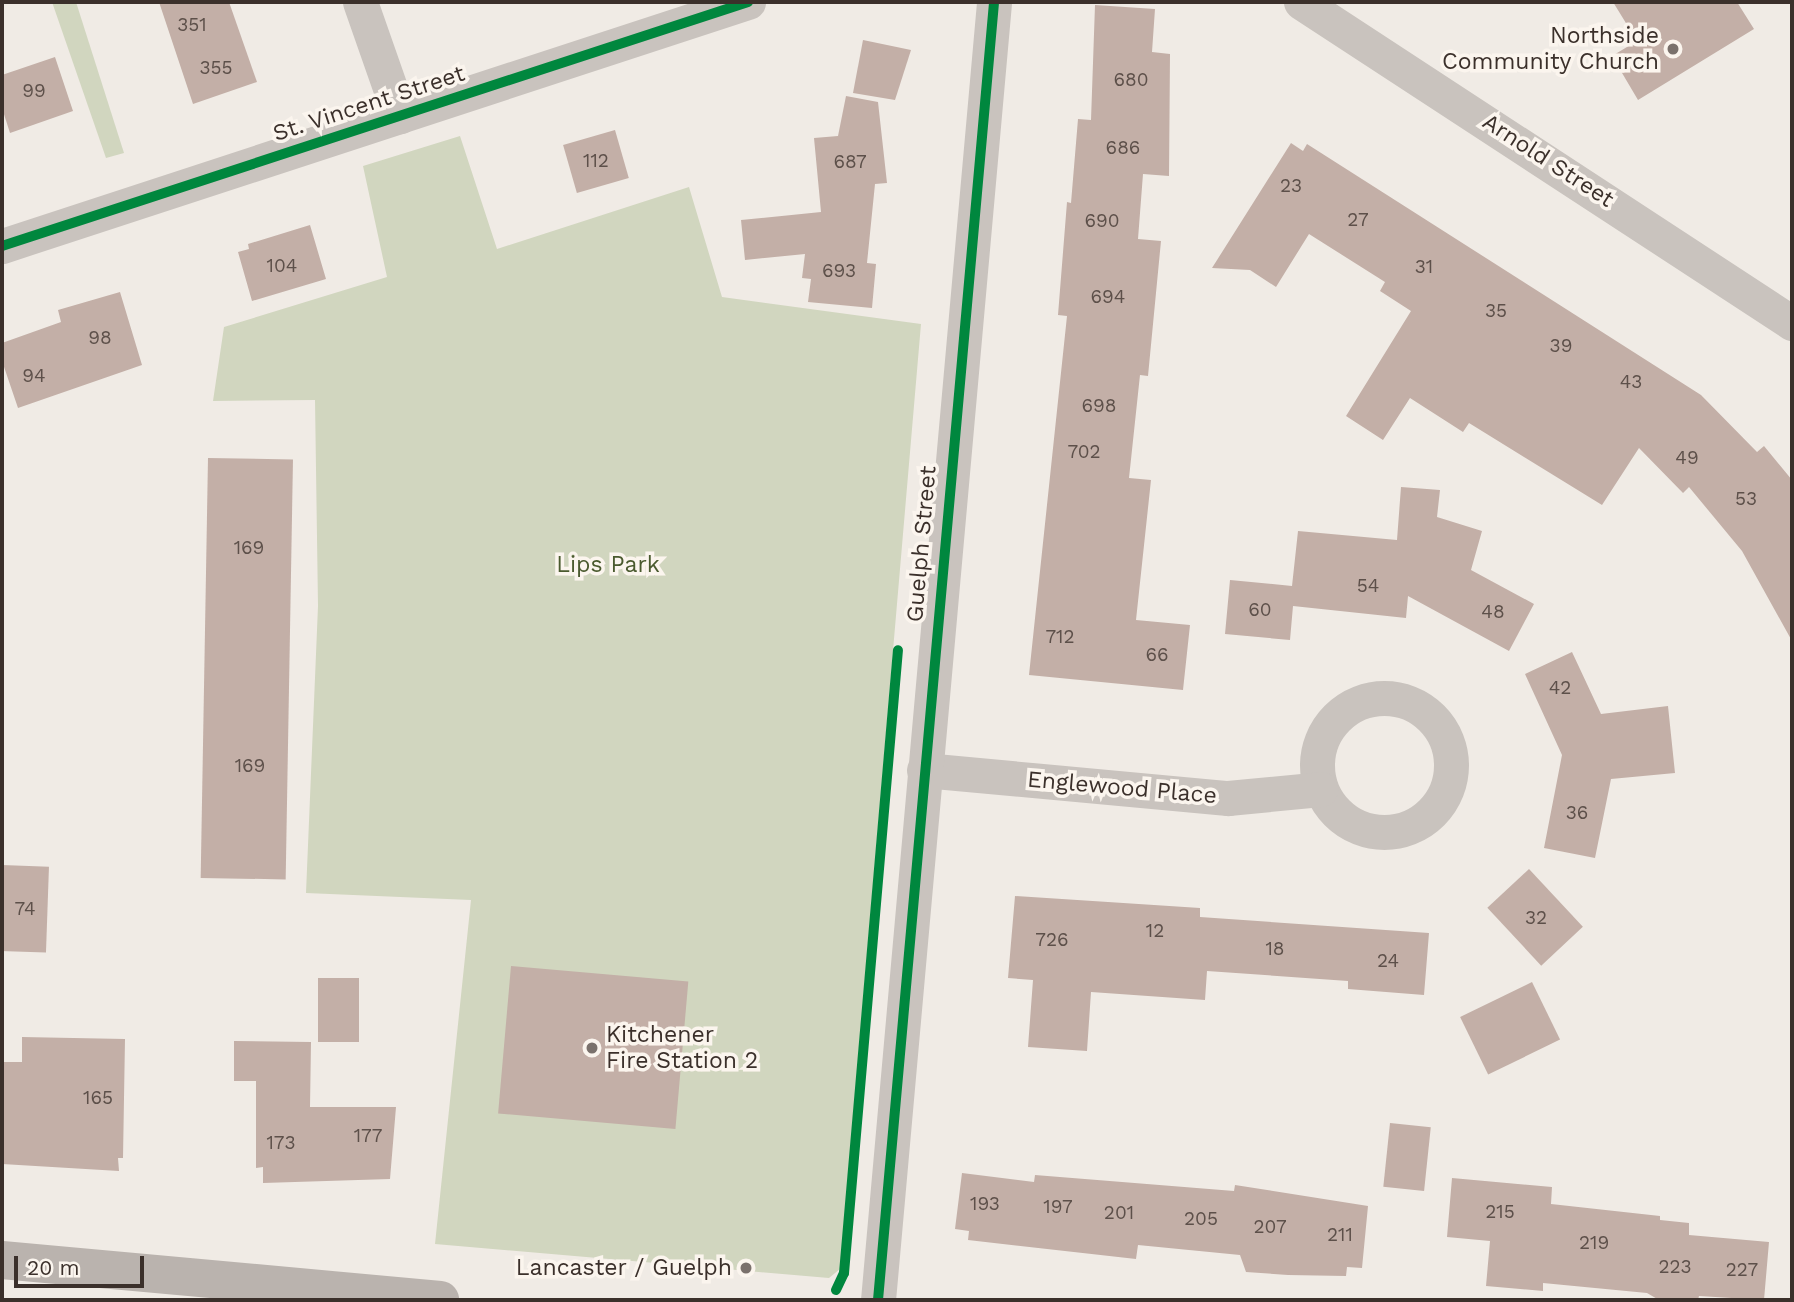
<!DOCTYPE html>
<style>
body{margin:0}
#map{position:relative;width:1794px;height:1302px;overflow:hidden;background:#f0ebe5;font-family:"Work Sans",sans-serif}
div>[style]{position:absolute}
[style*='--x']{left:calc(var(--x)*1px);top:calc(var(--y)*1px);width:calc(var(--w)*1px);rotate:calc(var(--a)*1deg)}
.green>*{inset:0;background:#d1d6bf}
.building>*{inset:0;background:#c3afa7;transform-origin:0 0}
.street>*{height:35px;margin:-17.5px;padding:0 17.5px;transform-origin:17.5px;border-radius:17.5px;background:#c9c3be}
.street>.ring{margin:-17.5px;padding:0;box-sizing:content-box;background:none;border:35px solid #c9c3be;border-radius:50%}
.secondary>*{height:38px;margin:-19px;padding:0 19px;transform-origin:19px;border-radius:19px;background:#bab3ae}
.cycleway>*{height:10px;margin:-5px;padding:0 5px;transform-origin:5px;border-radius:5px;background:#00873e}
.dots>*{width:19px;height:19px;translate:-50% -50%;box-sizing:border-box;border:4px solid #fbf5ee;border-radius:50%}
span{translate:-50% -50%;white-space:nowrap;text-align:center;line-height:1.15;-webkit-text-stroke:7px #fbf5ee;paint-order:stroke}
.number-label{font-size:19px;color:#5d504a}
.number-label span{-webkit-text-stroke-width:0}
.poi-label{font-size:23px;color:#3b302b}
.right{translate:-100% -50%;text-align:right}
.left{translate:0 -50%;text-align:left}
.street-label{font-size:23px;color:#3b302b}
.park-label{font-size:23px;color:#4a5a2e}
.frame{position:absolute;inset:0;border:4px solid #3b302b;pointer-events:none}
.scale{position:absolute;left:14px;top:1256px;width:130px;height:32px;box-sizing:border-box;border:4px solid #3b302b;border-top:0;padding-left:9px;font-size:21px;line-height:24px;white-space:nowrap;color:#3b302b;-webkit-text-stroke:5px #fbf5ee;paint-order:stroke}
</style>
<div id="map">
<div class="green">
<div style="clip-path:polygon(52px 2px,76px 2px,124px 153px,106px 158px)"></div>
<div style="clip-path:polygon(460px 136px,497px 249px,689px 187px,722px 297px,921px 324px,840px 1269px,829px 1278px,435px 1244px,471px 900px,306px 893px,318px 606px,315px 400px,213px 401px,224px 327px,387px 277px,363px 166px)"></div>
</div>
<div class="building">
<div style="clip-path:polygon(159px 2px,229px 2px,257px 82px,193px 104px)"></div>
<div style="clip-path:polygon(1613px 2px,1737px 2px,1754px 29px,1638px 100px,1612px 56px,1637px 41px)"></div>
<div style="clip-path:polygon(1095px 5px,1155px 9px,1152px 52px,1170px 54px,1169px 176px,1143px 174px,1138px 239px,1161px 241px,1148px 376px,1140px 375px,1129px 478px,1151px 480px,1136px 620px,1190px 625px,1183px 690px,1029px 675px,1067px 316px,1058px 315px,1067px 202px,1071px 203px,1078px 119px,1091px 120px)"></div>
<div style="clip-path:polygon(863px 40px,911px 50px,895px 100px,853px 93px)"></div>
<div style="clip-path:polygon(55px 57px,73px 111px,10px 133px,2px 108px,2px 75px)"></div>
<div style="clip-path:polygon(846px 96px,878px 102px,887px 183px,875px 184px,867px 263px,876px 264px,872px 308px,808px 302px,811px 279px,802px 278px,805px 254px,745px 260px,741px 220px,821px 212px,814px 138px,838px 136px)"></div>
<div style="left:615px;top:130px;width:50px;height:54px;rotate:74deg"></div>
<div style="clip-path:polygon(1291px 143px,1303px 151px,1307px 144px,1701px 395px,1757px 452px,1764px 446px,1792px 480px,1792px 641px,1742px 551px,1689px 487px,1683px 493px,1639px 448px,1602px 505px,1469px 423px,1463px 432px,1410px 398px,1383px 440px,1346px 416px,1411px 311px,1380px 291px,1385px 282px,1309px 234px,1276px 287px,1250px 270px,1212px 268px)"></div>
<div style="clip-path:polygon(310px 225px,326px 279px,252px 301px,238px 252px,249px 249px,248px 244px)"></div>
<div style="clip-path:polygon(120px 292px,142px 365px,18px 408px,2px 361px,2px 343px,61px 322px,58px 310px)"></div>
<div style="left:208px;top:458px;width:85px;height:420px;rotate:1deg"></div>
<div style="clip-path:polygon(1401px 487px,1440px 490px,1437px 517px,1482px 531px,1471px 570px,1534px 604px,1509px 651px,1408px 596px,1406px 618px,1293px 606px,1290px 640px,1225px 634px,1230px 580px,1292px 586px,1298px 531px,1397px 540px)"></div>
<div style="clip-path:polygon(1572px 652px,1601px 714px,1668px 706px,1675px 773px,1611px 779px,1595px 858px,1544px 848px,1562px 755px,1525px 674px)"></div>
<div style="left:2px;top:865px;width:47px;height:86px;rotate:2deg"></div>
<div style="left:1529px;top:869px;width:79px;height:57px;rotate:47deg"></div>
<div style="clip-path:polygon(1015px 896px,1200px 908px,1200px 917px,1429px 933px,1424px 995px,1348px 989px,1348px 981px,1207px 971px,1205px 1000px,1091px 992px,1087px 1051px,1028px 1047px,1033px 980px,1008px 978px)"></div>
<div style="left:511px;top:966px;width:178px;height:148px;rotate:5deg"></div>
<div style="left:318px;top:978px;width:41px;height:64px"></div>
<div style="left:1532px;top:982px;width:64px;height:80px;rotate:64deg"></div>
<div style="clip-path:polygon(22px 1037px,125px 1039px,123px 1158px,118px 1158px,119px 1171px,2px 1164px,2px 1062px,22px 1062px)"></div>
<div style="clip-path:polygon(234px 1041px,311px 1042px,310px 1107px,396px 1107px,390px 1179px,263px 1183px,263px 1167px,256px 1168px,256px 1081px,234px 1081px)"></div>
<div style="left:1390px;top:1123px;width:41px;height:64px;rotate:6deg"></div>
<div style="clip-path:polygon(962px 1173px,1034px 1182px,1035px 1175px,1234px 1191px,1235px 1185px,1368px 1206px,1362px 1268px,1347px 1267px,1346px 1276px,1288px 1275px,1246px 1272px,1240px 1255px,1138px 1245px,1136px 1259px,968px 1240px,969px 1231px,955px 1229px)"></div>
<div style="clip-path:polygon(1452px 1178px,1552px 1187px,1551px 1204px,1660px 1216px,1660px 1220px,1689px 1223px,1689px 1235px,1769px 1242px,1764px 1300px,1699px 1296px,1698px 1300px,1659px 1300px,1647px 1293px,1543px 1283px,1543px 1291px,1486px 1286px,1490px 1241px,1447px 1237px)"></div>
</div>
<div class="street">
<div style="--x:360;--y:2;--w:121;--a:70.7"></div>
<div style="--x:1301;--y:2;--w:587;--a:33.18"></div>
<div style="--x:2;--y:246;--w:785;--a:-18.11"></div>
<div class="ring" style="left:1317px;top:698px;width:99px;height:99px"></div>
<div style="--x:924;--y:770;--w:305;--a:5.3"></div>
<div style="--x:1228;--y:798;--w:93;--a:-5.5"></div>
<div style="--x:878;--y:1300;--w:1303;--a:-84.89"></div>
</div>
<div class="secondary">
<div style="--x:2;--y:1260;--w:440;--a:5.2"></div>
</div>
<div class="cycleway">
<div style="--x:2;--y:246;--w:785;--a:-18.11"></div>
<div style="--x:836;--y:1290;--w:19;--a:-65"></div>
<div style="--x:844;--y:1273;--w:625;--a:-85.05"></div>
<div style="--x:878;--y:1300;--w:1303;--a:-84.89"></div>
</div>
<div class="dots">
<div style="left:1673px;top:49px;background:#7a716c"></div>
<div style="left:592px;top:1048px;background:#7a716c"></div>
<div style="left:746px;top:1268px;background:#7a716c"></div>
</div>
<div class="number-label">
<span style="left:192px;top:25px">351</span>
<span style="left:216px;top:68px">355</span>
<span style="left:1131px;top:80px">680</span>
<span style="left:34px;top:91px">99</span>
<span style="left:1123px;top:148px">686</span>
<span style="left:596px;top:161px">112</span>
<span style="left:850px;top:162px">687</span>
<span style="left:1291px;top:186px">23</span>
<span style="left:1358px;top:220px">27</span>
<span style="left:1102px;top:221px">690</span>
<span style="left:282px;top:266px">104</span>
<span style="left:1424px;top:267px">31</span>
<span style="left:839px;top:271px">693</span>
<span style="left:1108px;top:297px">694</span>
<span style="left:1496px;top:311px">35</span>
<span style="left:100px;top:338px">98</span>
<span style="left:1561px;top:346px">39</span>
<span style="left:34px;top:376px">94</span>
<span style="left:1631px;top:382px">43</span>
<span style="left:1099px;top:406px">698</span>
<span style="left:1084px;top:452px">702</span>
<span style="left:1687px;top:458px">49</span>
<span style="left:1746px;top:499px">53</span>
<span style="left:249px;top:548px">169</span>
<span style="left:1368px;top:586px">54</span>
<span style="left:1260px;top:610px">60</span>
<span style="left:1493px;top:612px">48</span>
<span style="left:1060px;top:637px">712</span>
<span style="left:1157px;top:655px">66</span>
<span style="left:1560px;top:688px">42</span>
<span style="left:250px;top:766px">169</span>
<span style="left:1577px;top:813px">36</span>
<span style="left:25px;top:909px">74</span>
<span style="left:1536px;top:918px">32</span>
<span style="left:1155px;top:931px">12</span>
<span style="left:1052px;top:940px">726</span>
<span style="left:1275px;top:949px">18</span>
<span style="left:1388px;top:961px">24</span>
<span style="left:98px;top:1098px">165</span>
<span style="left:368px;top:1136px">177</span>
<span style="left:281px;top:1143px">173</span>
<span style="left:985px;top:1204px">193</span>
<span style="left:1058px;top:1207px">197</span>
<span style="left:1500px;top:1212px">215</span>
<span style="left:1119px;top:1213px">201</span>
<span style="left:1201px;top:1219px">205</span>
<span style="left:1270px;top:1227px">207</span>
<span style="left:1340px;top:1235px">211</span>
<span style="left:1594px;top:1243px">219</span>
<span style="left:1675px;top:1267px">223</span>
<span style="left:1742px;top:1270px">227</span>
</div>
<div class="poi-label">
<span class="right" style="left:1659px;top:49px">Northside<br>Community Church</span>
<span class="left" style="left:606px;top:1048px">Kitchener<br>Fire Station 2</span>
<span class="right" style="left:732px;top:1268px">Lancaster / Guelph</span>
</div>
<div class="street-label">
<span style="left:369px;top:104px;rotate:-18deg">St. Vincent Street</span>
<span style="left:1548px;top:161px;rotate:33deg">Arnold Street</span>
<span style="left:922px;top:544px;rotate:-85deg">Guelph Street</span>
<span style="left:1122px;top:788px;rotate:5deg">Englewood Place</span>
</div>
<div class="park-label">
<span style="left:608px;top:565px">Lips Park</span>
</div>
<div class="frame"></div>
<div class="scale">20 m</div>
</div>
